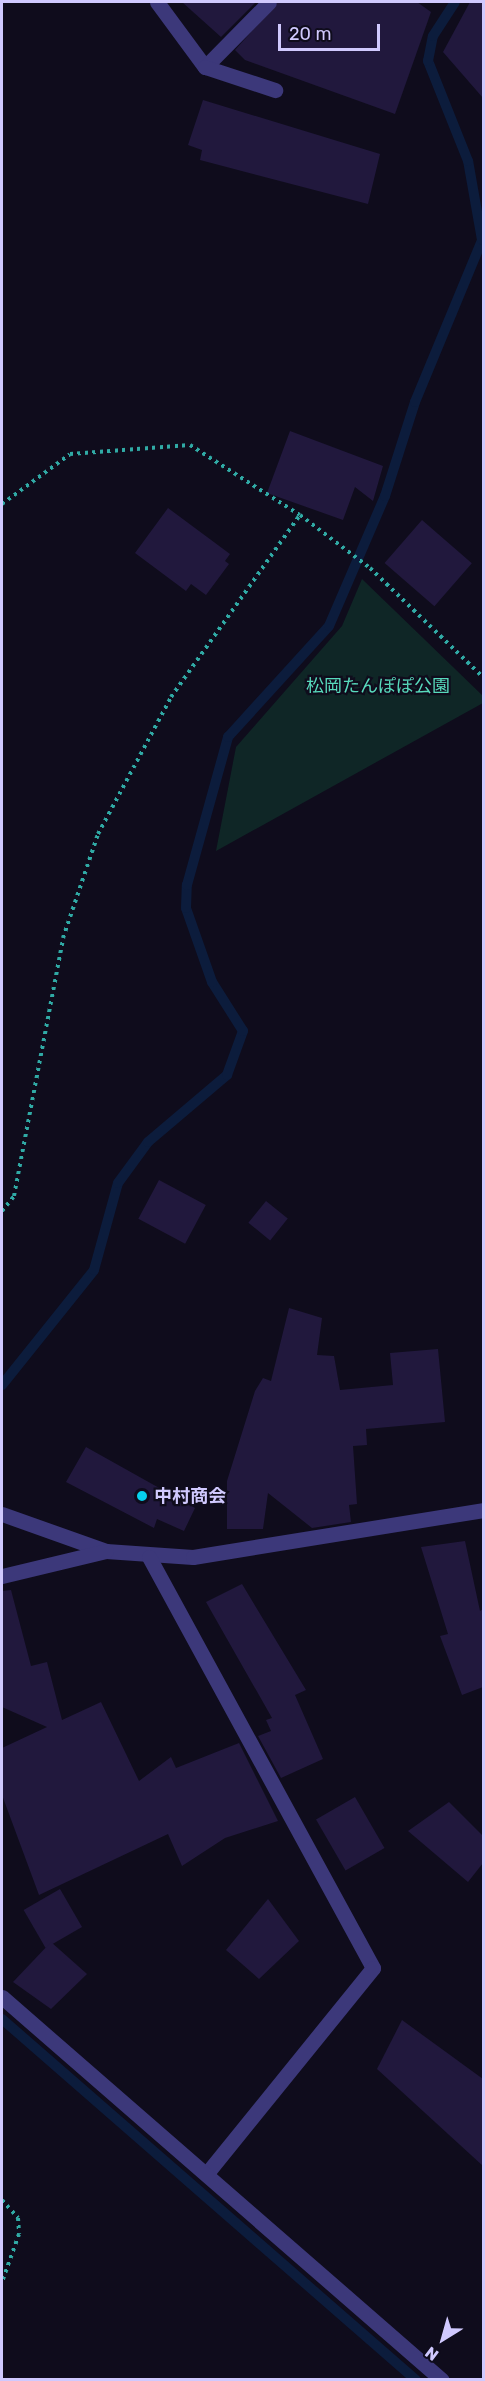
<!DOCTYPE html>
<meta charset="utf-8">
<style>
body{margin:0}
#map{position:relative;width:485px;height:2381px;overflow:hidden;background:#0f0c1c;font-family:Rubik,"Noto Sans JP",sans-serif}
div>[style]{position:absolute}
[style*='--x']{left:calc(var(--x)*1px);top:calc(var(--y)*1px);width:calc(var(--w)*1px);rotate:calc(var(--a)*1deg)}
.green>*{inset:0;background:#0f2626}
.stream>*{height:10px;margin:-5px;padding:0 5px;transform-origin:5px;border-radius:5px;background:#0c1c3c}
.building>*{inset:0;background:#21183d;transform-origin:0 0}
.path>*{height:4px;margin-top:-2px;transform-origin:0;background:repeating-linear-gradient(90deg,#30aaa5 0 3px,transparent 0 7.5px)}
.minor>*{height:15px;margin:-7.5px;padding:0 7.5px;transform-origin:7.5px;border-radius:7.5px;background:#3c387a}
.dots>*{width:16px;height:16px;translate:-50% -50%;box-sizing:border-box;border:3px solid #0f0c1c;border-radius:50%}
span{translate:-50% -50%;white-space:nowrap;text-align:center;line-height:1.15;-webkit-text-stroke:4.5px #0f0c1c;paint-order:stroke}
.park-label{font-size:18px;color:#58dabc}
.poi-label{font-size:18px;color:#d0c9fe;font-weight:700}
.left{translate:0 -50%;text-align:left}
.frame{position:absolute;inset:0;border:3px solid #d0c9fe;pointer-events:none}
.north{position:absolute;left:413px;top:2309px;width:60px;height:60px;-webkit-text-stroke:4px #0f0c1c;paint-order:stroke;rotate:217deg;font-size:16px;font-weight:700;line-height:24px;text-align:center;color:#d0c9fe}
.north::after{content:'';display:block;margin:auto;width:21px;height:27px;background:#d0c9fe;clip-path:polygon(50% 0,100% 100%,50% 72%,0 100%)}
.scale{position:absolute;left:278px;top:24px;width:102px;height:27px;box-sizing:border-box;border:3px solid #d0c9fe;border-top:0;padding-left:8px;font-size:18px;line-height:21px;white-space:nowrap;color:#d0c9fe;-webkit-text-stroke:4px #0f0c1c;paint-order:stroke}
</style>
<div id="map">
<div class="green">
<div style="clip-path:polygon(362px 579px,483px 696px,483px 703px,216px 851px,236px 747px,342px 626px)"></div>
</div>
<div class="stream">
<div style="--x:2;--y:1385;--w:147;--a:-51.3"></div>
<div style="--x:94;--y:1270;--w:90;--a:-74.6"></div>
<div style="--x:118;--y:1183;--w:51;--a:-53.8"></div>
<div style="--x:148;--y:1142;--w:104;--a:-40.3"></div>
<div style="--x:227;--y:1075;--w:47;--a:-70"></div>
<div style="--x:243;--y:1031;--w:58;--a:-122.3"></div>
<div style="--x:212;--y:982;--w:78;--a:-109.4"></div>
<div style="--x:186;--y:908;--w:23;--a:-88"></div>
<div style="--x:187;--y:885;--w:154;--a:-74.5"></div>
<div style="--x:228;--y:737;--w:150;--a:-47.7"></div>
<div style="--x:329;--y:626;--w:142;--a:-66.7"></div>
<div style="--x:385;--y:496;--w:99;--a:-72.3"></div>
<div style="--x:415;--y:402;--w:175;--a:-67.5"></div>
<div style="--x:482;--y:240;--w:80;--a:-100"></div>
<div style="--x:468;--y:161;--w:108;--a:-111.8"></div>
<div style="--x:428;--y:61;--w:25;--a:-79"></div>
<div style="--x:433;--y:36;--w:40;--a:-57.1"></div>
<div style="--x:2;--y:2019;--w:549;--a:41.09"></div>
</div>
<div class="building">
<div style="clip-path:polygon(182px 2px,256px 2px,221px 37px)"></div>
<div style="clip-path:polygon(278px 2px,417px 2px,431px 12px,395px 114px,245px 60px,235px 50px)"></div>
<div style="clip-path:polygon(470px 2px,483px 2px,483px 98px,443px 52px)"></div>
<div style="clip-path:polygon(203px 100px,380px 154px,368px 204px,200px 160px,202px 150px,188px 145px)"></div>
<div style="clip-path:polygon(290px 431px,383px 466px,373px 501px,355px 487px,343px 520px,267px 493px)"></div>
<div style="clip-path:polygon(168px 508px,230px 554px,225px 561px,229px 564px,206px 595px,191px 584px,186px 591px,135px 553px)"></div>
<div style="left:422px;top:520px;width:66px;height:57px;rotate:41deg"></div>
<div style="left:159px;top:1180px;width:53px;height:44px;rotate:28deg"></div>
<div style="left:266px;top:1201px;width:28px;height:28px;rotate:39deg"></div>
<div style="clip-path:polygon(289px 1308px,322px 1318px,317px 1355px,334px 1356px,340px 1390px,393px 1385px,390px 1353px,438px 1349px,445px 1422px,366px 1429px,367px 1445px,353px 1446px,357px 1504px,349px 1505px,351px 1522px,312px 1528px,268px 1493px,263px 1529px,227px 1529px,227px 1481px,255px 1391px,263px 1378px,271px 1381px)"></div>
<div style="clip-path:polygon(86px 1447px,195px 1508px,184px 1531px,157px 1519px,154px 1528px,66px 1482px)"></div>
<div style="clip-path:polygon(465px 1541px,480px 1611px,483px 1609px,483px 1687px,462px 1695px,440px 1636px,448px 1634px,421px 1547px)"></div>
<div style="clip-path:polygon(242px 1584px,306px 1690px,295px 1695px,323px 1759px,281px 1778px,258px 1736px,271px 1731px,266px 1720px,272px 1718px,206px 1602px)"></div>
<div style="clip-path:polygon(11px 1590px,31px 1666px,47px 1662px,62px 1720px,101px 1702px,139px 1781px,171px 1757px,176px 1768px,239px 1743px,278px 1821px,225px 1838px,182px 1866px,168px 1834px,39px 1895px,2px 1795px,2px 1748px,47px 1727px,2px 1707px,2px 1591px)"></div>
<div style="left:355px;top:1797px;width:59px;height:45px;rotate:60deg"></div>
<div style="clip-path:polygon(449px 1802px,483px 1836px,483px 1863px,468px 1882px,408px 1831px)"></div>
<div style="left:60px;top:1889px;width:44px;height:42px;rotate:60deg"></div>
<div style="clip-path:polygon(268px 1899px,299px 1941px,259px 1979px,226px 1950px)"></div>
<div style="clip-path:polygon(51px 1942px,87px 1974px,51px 2009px,13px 1982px)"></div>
<div style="clip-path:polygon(402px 2020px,483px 2079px,483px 2166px,377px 2069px)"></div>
</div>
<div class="path">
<div style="--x:2;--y:504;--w:84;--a:-36.3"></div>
<div style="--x:70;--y:454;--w:120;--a:-4.3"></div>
<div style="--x:190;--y:445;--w:130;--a:32.5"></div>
<div style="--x:300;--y:515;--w:88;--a:37.1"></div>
<div style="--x:370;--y:568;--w:158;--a:44"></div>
<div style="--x:2;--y:1211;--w:19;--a:-51"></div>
<div style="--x:14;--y:1196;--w:263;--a:-79.2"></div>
<div style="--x:63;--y:938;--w:110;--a:-71.4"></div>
<div style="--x:98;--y:834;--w:155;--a:-61.9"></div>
<div style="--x:171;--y:697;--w:223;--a:-54.7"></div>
<div style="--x:2;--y:2200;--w:24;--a:48"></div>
<div style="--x:18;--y:2218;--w:16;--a:86"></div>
<div style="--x:19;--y:2234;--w:51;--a:109.5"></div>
</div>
<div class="minor">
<div style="--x:157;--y:2;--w:81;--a:53.6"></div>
<div style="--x:205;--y:67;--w:91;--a:-45.4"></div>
<div style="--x:205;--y:67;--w:74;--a:18.2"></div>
<div style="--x:2;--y:1514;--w:110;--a:19.6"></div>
<div style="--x:106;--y:1551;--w:87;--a:3.9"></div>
<div style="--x:193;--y:1557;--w:295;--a:-9.2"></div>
<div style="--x:149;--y:1557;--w:468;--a:61.4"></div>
<div style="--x:373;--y:1968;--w:264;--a:129"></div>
<div style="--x:2;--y:1576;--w:107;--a:-13.5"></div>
<div style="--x:2;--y:1997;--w:583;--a:41.04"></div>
</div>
<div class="dots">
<div style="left:142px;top:1496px;background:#06d0ec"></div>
</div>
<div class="park-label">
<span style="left:378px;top:686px">松岡たんぽぽ公園</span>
</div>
<div class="poi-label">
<span class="left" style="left:154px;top:1496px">中村商会</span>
</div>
<div class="frame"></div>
<div class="north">N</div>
<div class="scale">20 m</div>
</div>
